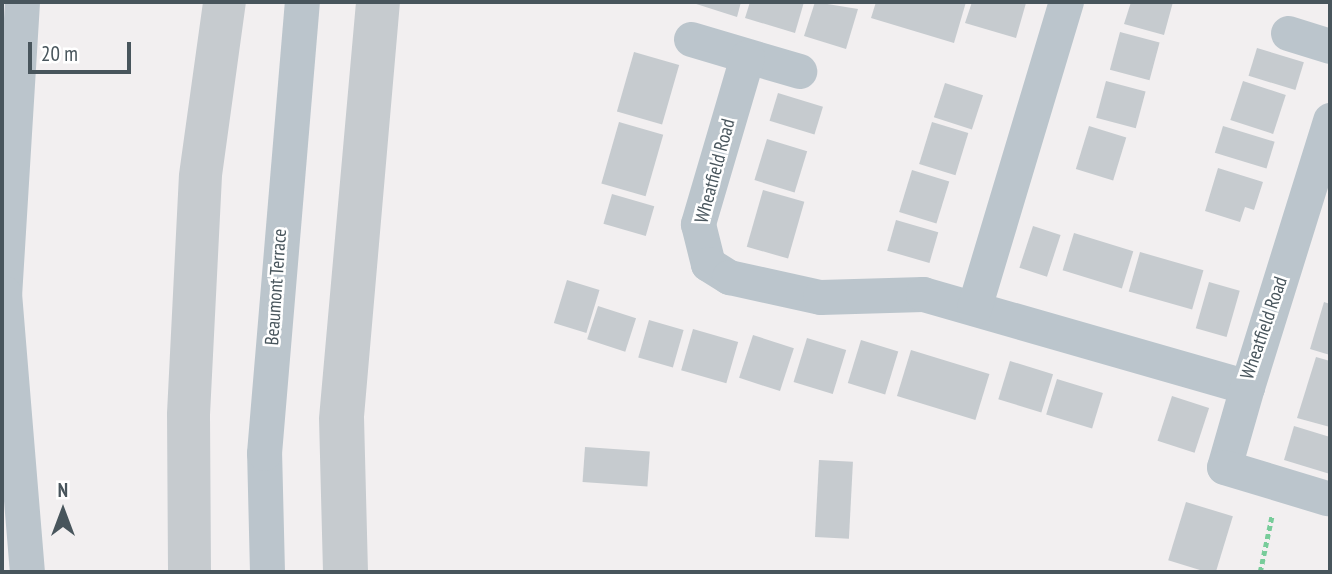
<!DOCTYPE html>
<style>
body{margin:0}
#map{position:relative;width:1332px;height:574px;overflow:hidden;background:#f2eff0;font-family:"PT Sans Narrow",sans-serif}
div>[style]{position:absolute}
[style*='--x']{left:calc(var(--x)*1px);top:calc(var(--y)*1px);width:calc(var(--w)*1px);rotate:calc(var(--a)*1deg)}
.building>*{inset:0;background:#c6cbcf;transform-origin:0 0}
.path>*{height:4.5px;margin-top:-2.25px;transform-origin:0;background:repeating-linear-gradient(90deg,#78cc9a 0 5px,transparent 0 8.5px)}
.minor>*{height:35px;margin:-17.5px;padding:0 17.5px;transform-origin:17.5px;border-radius:17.5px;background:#bbc5cc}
span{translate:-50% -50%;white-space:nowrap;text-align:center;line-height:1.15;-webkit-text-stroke:5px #fff;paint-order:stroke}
.street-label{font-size:19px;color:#48555c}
.frame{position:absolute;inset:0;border:4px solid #48555c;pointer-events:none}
.north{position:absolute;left:28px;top:476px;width:70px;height:70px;-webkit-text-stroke:5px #fff;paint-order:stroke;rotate:0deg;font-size:19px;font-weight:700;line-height:28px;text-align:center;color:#48555c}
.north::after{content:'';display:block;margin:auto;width:24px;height:32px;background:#48555c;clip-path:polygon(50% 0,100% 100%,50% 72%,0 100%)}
.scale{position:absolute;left:28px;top:42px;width:103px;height:32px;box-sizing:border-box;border:4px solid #48555c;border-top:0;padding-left:9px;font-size:21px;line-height:24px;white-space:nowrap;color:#48555c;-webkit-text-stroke:5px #fff;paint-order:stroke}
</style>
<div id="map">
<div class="building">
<div style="clip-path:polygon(203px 2px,246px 2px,222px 176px,210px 415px,211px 572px,168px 572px,167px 413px,179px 174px)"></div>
<div style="clip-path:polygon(356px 2px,400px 2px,364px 417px,368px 572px,323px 572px,319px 418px)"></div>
<div style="clip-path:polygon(690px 2px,741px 2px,737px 17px)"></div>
<div style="clip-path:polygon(750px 2px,804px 2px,795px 33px,745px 18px)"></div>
<div style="clip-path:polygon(815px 2px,858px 9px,846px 49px,804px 36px)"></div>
<div style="clip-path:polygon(876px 2px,966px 2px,954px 43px,871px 18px)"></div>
<div style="clip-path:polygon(972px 2px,1026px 3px,1016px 38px,965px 23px)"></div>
<div style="clip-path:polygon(1131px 2px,1173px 2px,1164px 35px,1124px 24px)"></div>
<div style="left:1120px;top:32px;width:41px;height:39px;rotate:15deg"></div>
<div style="left:1257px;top:48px;width:49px;height:29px;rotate:17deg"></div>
<div style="left:634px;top:52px;width:47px;height:62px;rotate:16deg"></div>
<div style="left:1106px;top:81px;width:41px;height:38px;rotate:15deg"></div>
<div style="left:1243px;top:81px;width:45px;height:41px;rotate:18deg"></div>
<div style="left:945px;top:83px;width:40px;height:36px;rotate:18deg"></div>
<div style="left:778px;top:93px;width:47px;height:29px;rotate:17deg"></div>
<div style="left:619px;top:122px;width:46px;height:64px;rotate:16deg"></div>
<div style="left:932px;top:122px;width:38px;height:44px;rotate:17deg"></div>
<div style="left:1089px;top:126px;width:39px;height:45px;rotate:17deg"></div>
<div style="left:1223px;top:126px;width:54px;height:28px;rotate:17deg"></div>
<div style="left:767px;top:139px;width:42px;height:43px;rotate:17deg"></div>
<div style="clip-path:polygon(1218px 168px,1263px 182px,1254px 210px,1245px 207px,1240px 222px,1205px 211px)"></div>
<div style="left:912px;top:170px;width:39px;height:44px;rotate:17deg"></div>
<div style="left:763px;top:190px;width:43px;height:59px;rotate:16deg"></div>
<div style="left:612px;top:194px;width:44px;height:31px;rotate:16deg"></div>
<div style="left:896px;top:220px;width:44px;height:32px;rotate:16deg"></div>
<div style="left:1033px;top:226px;width:29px;height:44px;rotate:18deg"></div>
<div style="left:1074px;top:233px;width:62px;height:39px;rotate:17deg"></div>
<div style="left:1140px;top:252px;width:66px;height:41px;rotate:16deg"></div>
<div style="left:567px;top:280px;width:34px;height:45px;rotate:17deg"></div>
<div style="left:1209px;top:282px;width:32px;height:48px;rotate:16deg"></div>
<div style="clip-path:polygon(1324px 302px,1330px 304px,1330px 355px,1310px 349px)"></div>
<div style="left:598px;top:306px;width:40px;height:35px;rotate:18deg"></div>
<div style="left:649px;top:320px;width:36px;height:39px;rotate:16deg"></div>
<div style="left:693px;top:329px;width:47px;height:43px;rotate:16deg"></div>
<div style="left:753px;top:335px;width:43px;height:45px;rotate:18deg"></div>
<div style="left:807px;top:338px;width:41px;height:46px;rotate:17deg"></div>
<div style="left:861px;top:340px;width:39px;height:45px;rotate:17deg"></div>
<div style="left:911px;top:350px;width:82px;height:48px;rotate:17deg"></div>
<div style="clip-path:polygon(1316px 357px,1330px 361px,1330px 427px,1297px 418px)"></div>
<div style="left:1010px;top:361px;width:45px;height:40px;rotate:17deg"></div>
<div style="left:1057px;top:379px;width:48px;height:37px;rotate:17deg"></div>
<div style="left:1172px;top:396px;width:39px;height:47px;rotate:18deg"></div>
<div style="clip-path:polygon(1294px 426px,1330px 437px,1330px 474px,1284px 460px)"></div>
<div style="left:585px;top:447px;width:65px;height:35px;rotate:4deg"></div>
<div style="left:819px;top:460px;width:34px;height:77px;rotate:3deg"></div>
<div style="left:1186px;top:502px;width:49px;height:61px;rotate:17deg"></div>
</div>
<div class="path">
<div style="--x:1260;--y:572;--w:58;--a:-78.1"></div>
</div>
<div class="minor">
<div style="--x:22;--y:2;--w:292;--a:93.5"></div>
<div style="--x:4;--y:293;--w:280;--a:85.3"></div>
<div style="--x:1288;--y:33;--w:44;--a:17.2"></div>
<div style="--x:691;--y:39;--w:113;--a:16.5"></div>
<div style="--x:747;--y:57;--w:174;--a:106.4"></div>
<div style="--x:698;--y:224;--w:41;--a:76"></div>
<div style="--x:708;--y:264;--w:25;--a:32"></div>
<div style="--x:729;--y:277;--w:93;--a:12.4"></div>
<div style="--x:820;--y:297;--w:103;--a:-1.7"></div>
<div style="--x:923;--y:294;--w:337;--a:16"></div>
<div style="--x:1247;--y:387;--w:280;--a:-72.7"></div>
<div style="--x:974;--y:308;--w:320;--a:-73.3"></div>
<div style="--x:1247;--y:387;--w:83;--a:106"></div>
<div style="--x:1224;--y:467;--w:108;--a:16.8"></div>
<div style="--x:267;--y:572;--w:119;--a:-91.4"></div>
<div style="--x:264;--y:453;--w:453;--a:-85.2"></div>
</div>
<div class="street-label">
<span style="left:715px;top:171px;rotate:-75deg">Wheatfield Road</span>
<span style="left:276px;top:287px;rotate:-86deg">Beaumont Terrace</span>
<span style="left:1264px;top:328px;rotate:-71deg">Wheatfield Road</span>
</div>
<div class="frame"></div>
<div class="north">N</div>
<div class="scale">20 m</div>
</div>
